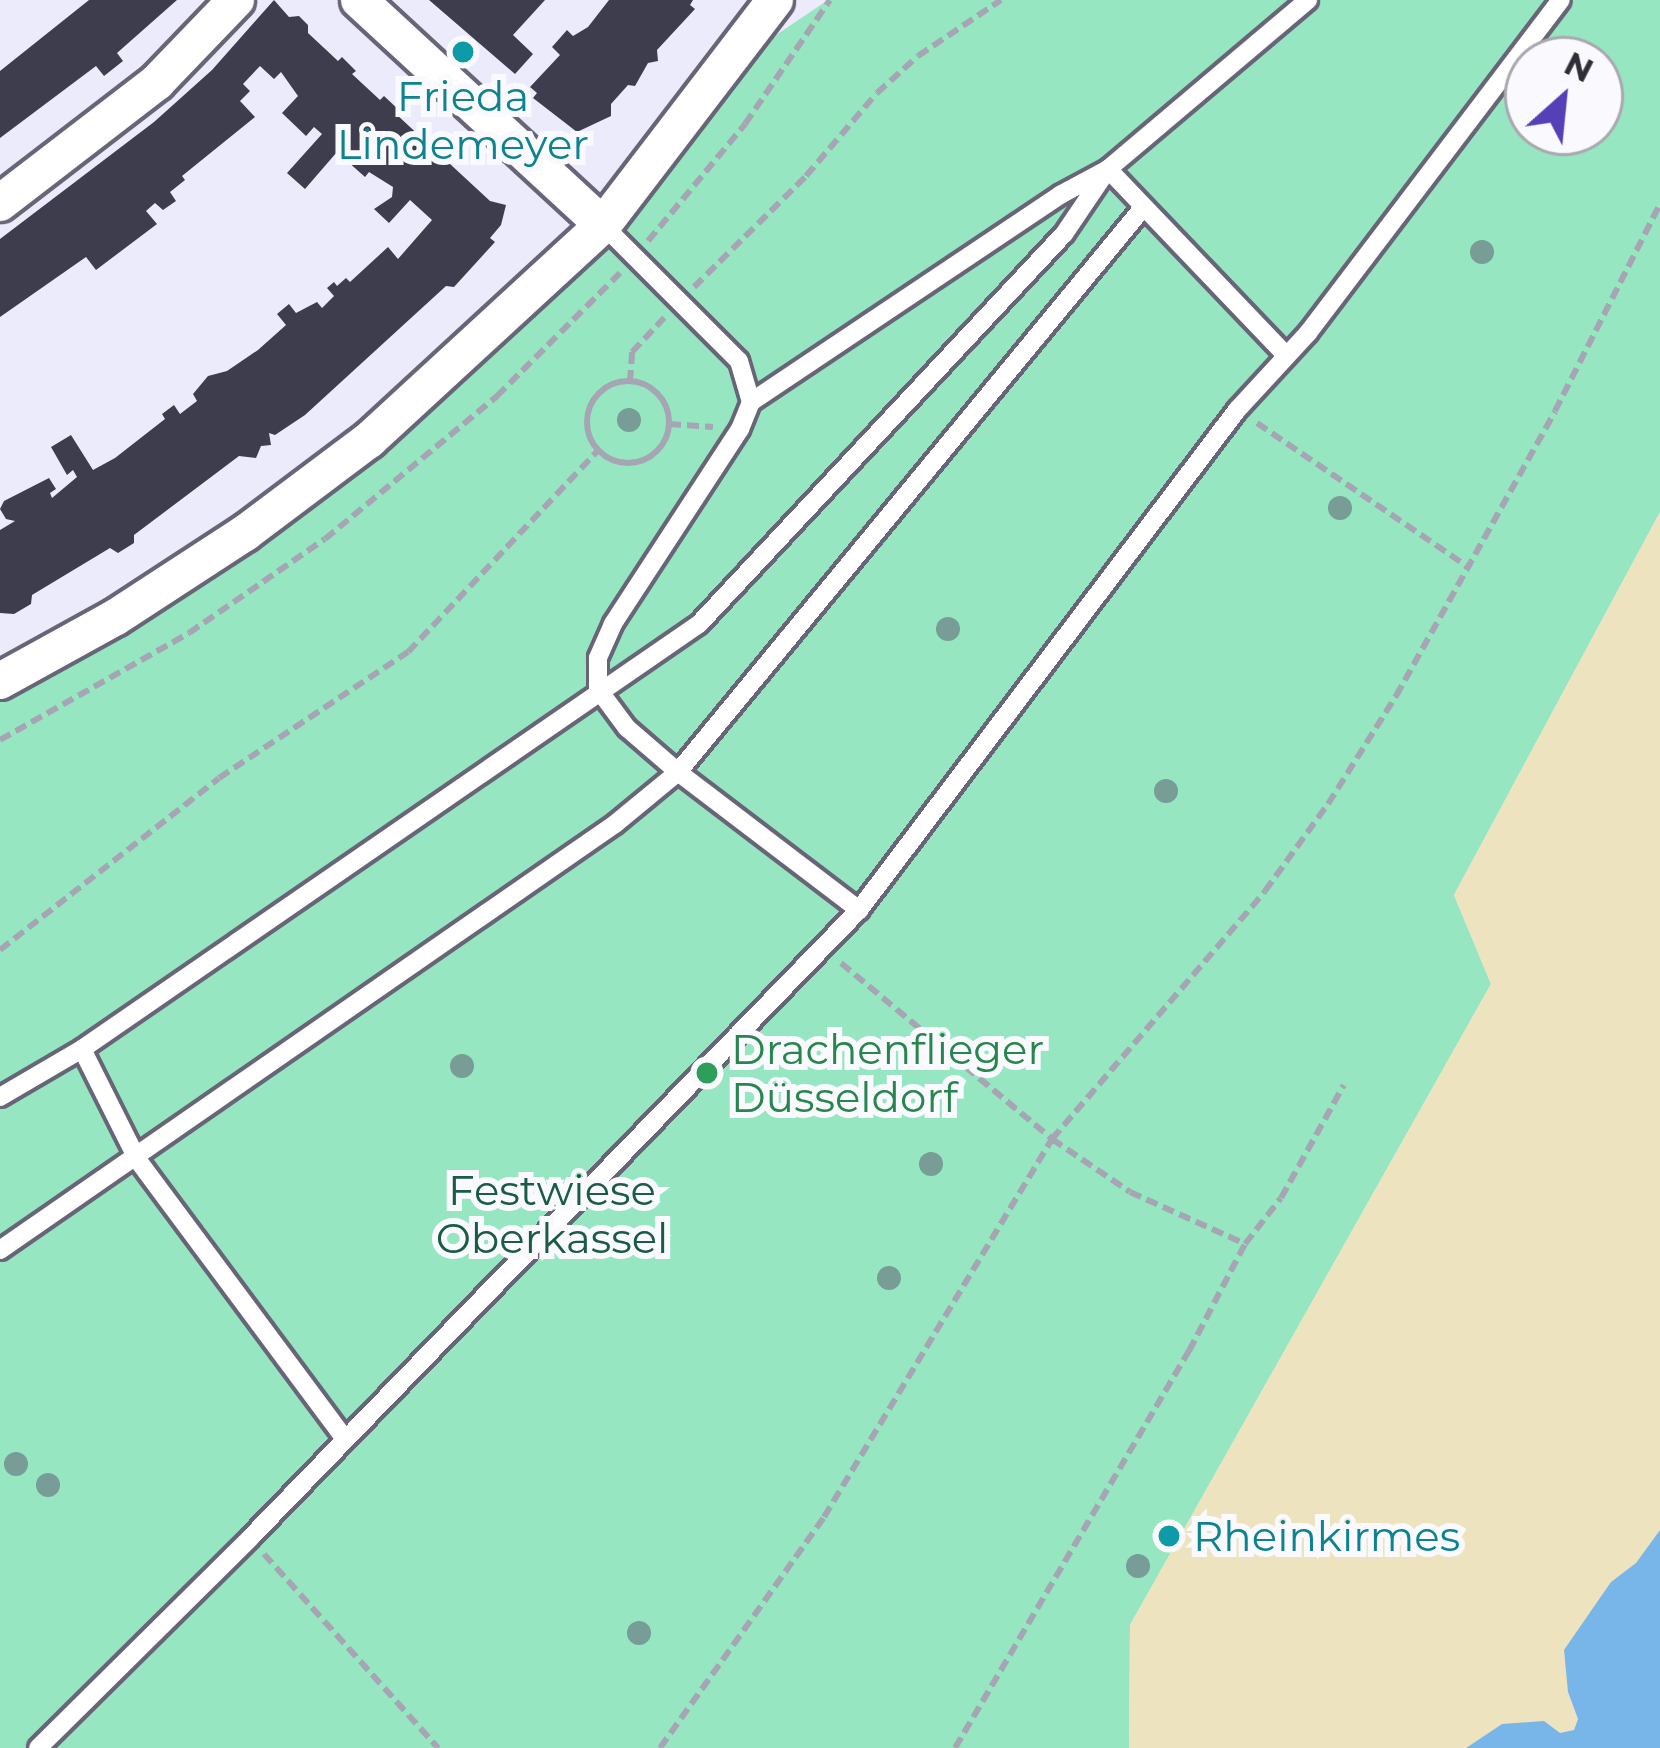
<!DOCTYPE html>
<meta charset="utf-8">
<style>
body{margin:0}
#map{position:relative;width:1660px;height:1748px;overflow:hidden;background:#ecebfc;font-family:Montserrat,sans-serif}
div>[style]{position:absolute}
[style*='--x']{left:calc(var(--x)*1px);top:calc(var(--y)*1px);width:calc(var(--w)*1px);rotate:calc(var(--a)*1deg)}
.green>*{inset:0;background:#96e6c2}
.sand>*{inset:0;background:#ede3be}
.water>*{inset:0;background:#78b5e8}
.building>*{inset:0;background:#3d3d4e}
.path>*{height:6px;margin-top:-3px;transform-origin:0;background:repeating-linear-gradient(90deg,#a6a5b3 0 12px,transparent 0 18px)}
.path>.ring{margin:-3px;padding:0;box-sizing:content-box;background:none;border:6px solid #a6a5b3;border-radius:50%}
.roads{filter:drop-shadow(3px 0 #676577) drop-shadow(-3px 0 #676577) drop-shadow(0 3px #676577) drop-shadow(0 -3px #676577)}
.service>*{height:18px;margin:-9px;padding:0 9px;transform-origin:9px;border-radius:9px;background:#fff}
.minor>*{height:36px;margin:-18px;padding:0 18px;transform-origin:18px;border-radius:18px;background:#fff}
.trees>*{width:24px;height:24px;margin:-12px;border-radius:50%;background:#789c96}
.dots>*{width:33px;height:33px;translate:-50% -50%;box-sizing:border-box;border:6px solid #fafafe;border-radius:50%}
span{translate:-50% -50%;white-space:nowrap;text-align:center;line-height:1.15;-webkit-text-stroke:12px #fafafe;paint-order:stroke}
.culture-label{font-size:42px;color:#0d838f}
.left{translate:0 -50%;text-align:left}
.leisure-label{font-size:42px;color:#27864d}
.park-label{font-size:42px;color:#195b43}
.north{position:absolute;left:1504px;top:36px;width:120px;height:120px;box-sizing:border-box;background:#fafafe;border:3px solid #a9a9af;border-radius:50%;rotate:27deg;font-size:33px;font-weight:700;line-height:48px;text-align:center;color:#302f38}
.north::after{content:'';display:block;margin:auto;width:42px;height:54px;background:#5640b8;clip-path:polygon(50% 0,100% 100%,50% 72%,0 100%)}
</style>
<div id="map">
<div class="green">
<div style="clip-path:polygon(evenodd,828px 0,1660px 0,1660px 512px,1454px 895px,1491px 984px,1130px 1625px,1129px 1748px,0 1748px,0 694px,369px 441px,730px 66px,828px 0,1528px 60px,1600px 60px,1600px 132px,1528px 132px,1528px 60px)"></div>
</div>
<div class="sand">
<div style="clip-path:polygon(1660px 512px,1660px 1530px,1636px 1563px,1611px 1582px,1568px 1692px,1578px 1719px,1574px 1730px,1560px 1733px,1502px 1724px,1466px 1748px,1129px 1748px,1130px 1625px,1491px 984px,1454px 895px)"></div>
</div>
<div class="water">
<div style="clip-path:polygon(1660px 1530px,1660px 1748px,1466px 1748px,1502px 1724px,1544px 1721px,1560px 1733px,1574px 1730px,1578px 1719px,1568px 1692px,1564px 1650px,1611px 1582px,1636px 1563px)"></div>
</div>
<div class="building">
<div style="clip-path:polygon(89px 0,177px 0,117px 53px,123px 61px,104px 76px,96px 66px,0 138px,0 71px)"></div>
<div style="clip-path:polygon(274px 0,289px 17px,299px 16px,308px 25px,308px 33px,338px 61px,342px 57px,356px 71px,352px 74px,380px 100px,384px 96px,399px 110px,396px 114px,490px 201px,506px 205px,501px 225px,490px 238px,495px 242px,454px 287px,446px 286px,305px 415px,275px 435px,269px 433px,271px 445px,261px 446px,256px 458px,239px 456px,134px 535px,134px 543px,118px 553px,110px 548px,32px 595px,31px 604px,14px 614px,0 613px,0 530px,15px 521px,6px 519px,0 509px,4px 501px,49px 478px,56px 489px,50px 493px,52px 498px,77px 477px,73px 470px,67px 475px,51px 447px,71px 435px,93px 470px,115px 458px,165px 419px,162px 414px,174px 405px,180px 414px,197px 401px,193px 394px,208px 376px,227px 371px,258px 350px,286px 325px,277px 314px,289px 304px,296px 313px,317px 302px,322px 308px,334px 296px,327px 288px,334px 282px,337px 286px,346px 278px,350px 282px,388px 247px,398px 259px,432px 220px,410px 200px,389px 223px,374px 209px,392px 197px,393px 187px,369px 172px,365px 177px,337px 152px,305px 189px,287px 173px,322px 134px,314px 127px,306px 136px,282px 113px,298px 96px,281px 72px,274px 79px,260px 66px,243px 84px,250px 91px,240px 101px,255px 117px,182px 176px,185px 180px,170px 192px,176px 201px,163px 210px,155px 203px,146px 211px,157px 224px,96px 270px,86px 257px,0 317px,0 239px,154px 122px,212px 70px)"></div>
<div style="clip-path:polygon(429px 0,545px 0,513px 35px,533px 54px,515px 74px)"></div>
<div style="clip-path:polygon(609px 0,693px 0,690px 5px,695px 9px,657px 50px,658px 61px,648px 63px,635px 86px,628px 85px,611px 104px,611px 116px,577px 132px,533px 98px,537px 93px,530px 87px,560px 55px,552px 47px,567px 30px,573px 36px,588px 27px)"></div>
</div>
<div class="path">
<div style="--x:648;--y:241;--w:152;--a:-50.3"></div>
<div style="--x:745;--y:124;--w:150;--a:-55.6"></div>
<div style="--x:694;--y:287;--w:158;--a:-44.7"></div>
<div style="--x:806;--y:176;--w:109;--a:-49.5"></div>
<div style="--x:877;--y:93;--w:55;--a:-42.1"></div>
<div style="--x:918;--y:56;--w:100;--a:-34"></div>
<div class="ring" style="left:587px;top:381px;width:76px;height:76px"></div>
<div style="--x:630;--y:382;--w:30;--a:-86"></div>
<div style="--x:632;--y:352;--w:47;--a:-46.7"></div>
<div style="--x:1257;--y:423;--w:254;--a:34.3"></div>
<div style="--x:669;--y:424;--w:44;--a:3.9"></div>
<div style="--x:0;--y:740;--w:217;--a:-29.5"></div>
<div style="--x:189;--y:633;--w:165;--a:-34.7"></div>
<div style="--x:325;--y:539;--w:224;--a:-39.7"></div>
<div style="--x:497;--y:396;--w:174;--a:-45"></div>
<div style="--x:0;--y:950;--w:278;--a:-38.1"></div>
<div style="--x:219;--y:778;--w:227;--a:-33.7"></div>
<div style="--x:408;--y:652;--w:279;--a:-46.7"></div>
<div style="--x:841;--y:963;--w:275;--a:39.8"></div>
<div style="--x:1052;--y:1139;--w:94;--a:34.2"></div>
<div style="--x:1130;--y:1192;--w:126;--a:24.3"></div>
<div style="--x:264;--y:1554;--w:261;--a:48.1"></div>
<div style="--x:660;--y:1748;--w:283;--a:-54.6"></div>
<div style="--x:824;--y:1517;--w:441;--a:-58.9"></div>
<div style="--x:1052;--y:1139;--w:327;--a:-49.3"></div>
<div style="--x:1265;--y:891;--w:107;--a:-54.1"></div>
<div style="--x:1328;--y:804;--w:128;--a:-57.8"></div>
<div style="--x:1396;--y:696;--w:326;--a:-60.8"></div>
<div style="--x:1555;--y:411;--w:232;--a:-63.1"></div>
<div style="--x:955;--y:1748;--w:461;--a:-59.5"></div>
<div style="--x:1189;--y:1351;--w:121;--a:-62.4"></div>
<div style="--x:1245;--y:1244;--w:58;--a:-52"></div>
<div style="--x:1281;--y:1198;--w:129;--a:-60.9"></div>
</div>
<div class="roads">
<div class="service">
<div style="--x:603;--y:225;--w:192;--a:45"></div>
<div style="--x:739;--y:361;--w:43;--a:73.7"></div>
<div style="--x:751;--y:402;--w:29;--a:112"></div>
<div style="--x:740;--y:429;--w:233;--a:123.1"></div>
<div style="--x:613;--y:624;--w:37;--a:114"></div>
<div style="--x:598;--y:658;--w:31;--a:90"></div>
<div style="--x:598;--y:689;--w:49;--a:53.4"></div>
<div style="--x:627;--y:728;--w:67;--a:40.8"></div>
<div style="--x:678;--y:772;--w:228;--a:37.3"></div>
<div style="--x:751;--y:402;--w:372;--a:-33.8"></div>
<div style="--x:1060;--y:195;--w:55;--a:-28.4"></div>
<div style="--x:1108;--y:169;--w:257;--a:46.3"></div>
<div style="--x:82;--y:1049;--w:123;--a:63.4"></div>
<div style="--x:137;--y:1159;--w:349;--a:53.4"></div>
<div style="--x:0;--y:1097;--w:95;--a:-30.3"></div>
<div style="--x:82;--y:1049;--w:749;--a:-34.56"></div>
<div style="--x:699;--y:624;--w:534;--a:-46.9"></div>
<div style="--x:1064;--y:234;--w:78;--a:-55.9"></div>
<div style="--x:1108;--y:169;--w:262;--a:-40.2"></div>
<div style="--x:0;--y:1250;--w:748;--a:-34.71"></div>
<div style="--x:615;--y:824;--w:82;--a:-39.5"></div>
<div style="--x:678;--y:772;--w:730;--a:-50.51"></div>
<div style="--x:38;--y:1748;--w:298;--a:-44.7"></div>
<div style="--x:250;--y:1538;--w:875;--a:-45.88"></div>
<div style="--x:859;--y:910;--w:627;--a:-52.91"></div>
<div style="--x:1237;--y:410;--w:105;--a:-47.3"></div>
<div style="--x:1308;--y:333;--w:418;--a:-52.8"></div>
</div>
<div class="minor">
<div style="--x:359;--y:0;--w:332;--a:42.7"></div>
<div style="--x:0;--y:203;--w:198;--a:-37.6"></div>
<div style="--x:157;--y:82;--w:114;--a:-46.1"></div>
<div style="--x:0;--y:681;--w:132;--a:-28.9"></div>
<div style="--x:116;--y:617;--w:154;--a:-33.1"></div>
<div style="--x:245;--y:533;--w:155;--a:-36.9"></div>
<div style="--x:369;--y:440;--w:318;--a:-42.6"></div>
<div style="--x:603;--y:225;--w:283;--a:-52.6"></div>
</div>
</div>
<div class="trees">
<div style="left:1482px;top:252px"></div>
<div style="left:629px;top:420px"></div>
<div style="left:1340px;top:508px"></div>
<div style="left:948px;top:629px"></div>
<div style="left:1166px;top:791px"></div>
<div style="left:462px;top:1066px"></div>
<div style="left:931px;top:1164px"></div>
<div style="left:889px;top:1278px"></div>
<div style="left:16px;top:1464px"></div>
<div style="left:48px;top:1485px"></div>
<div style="left:1138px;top:1566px"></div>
<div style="left:639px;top:1633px"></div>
</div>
<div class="dots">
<div style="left:463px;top:52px;background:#0f9aa8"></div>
<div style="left:707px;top:1073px;background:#2e9e5b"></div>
<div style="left:1169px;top:1536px;background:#0f9aa8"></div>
</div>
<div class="culture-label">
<span style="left:463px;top:120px">Frieda<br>Lindemeyer</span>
<span class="left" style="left:1193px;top:1536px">Rheinkirmes</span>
</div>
<div class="leisure-label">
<span class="left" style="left:731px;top:1073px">Drachenflieger<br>Düsseldorf</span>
</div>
<div class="park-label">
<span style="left:552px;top:1214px">Festwiese<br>Oberkassel</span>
</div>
<div class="north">N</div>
</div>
